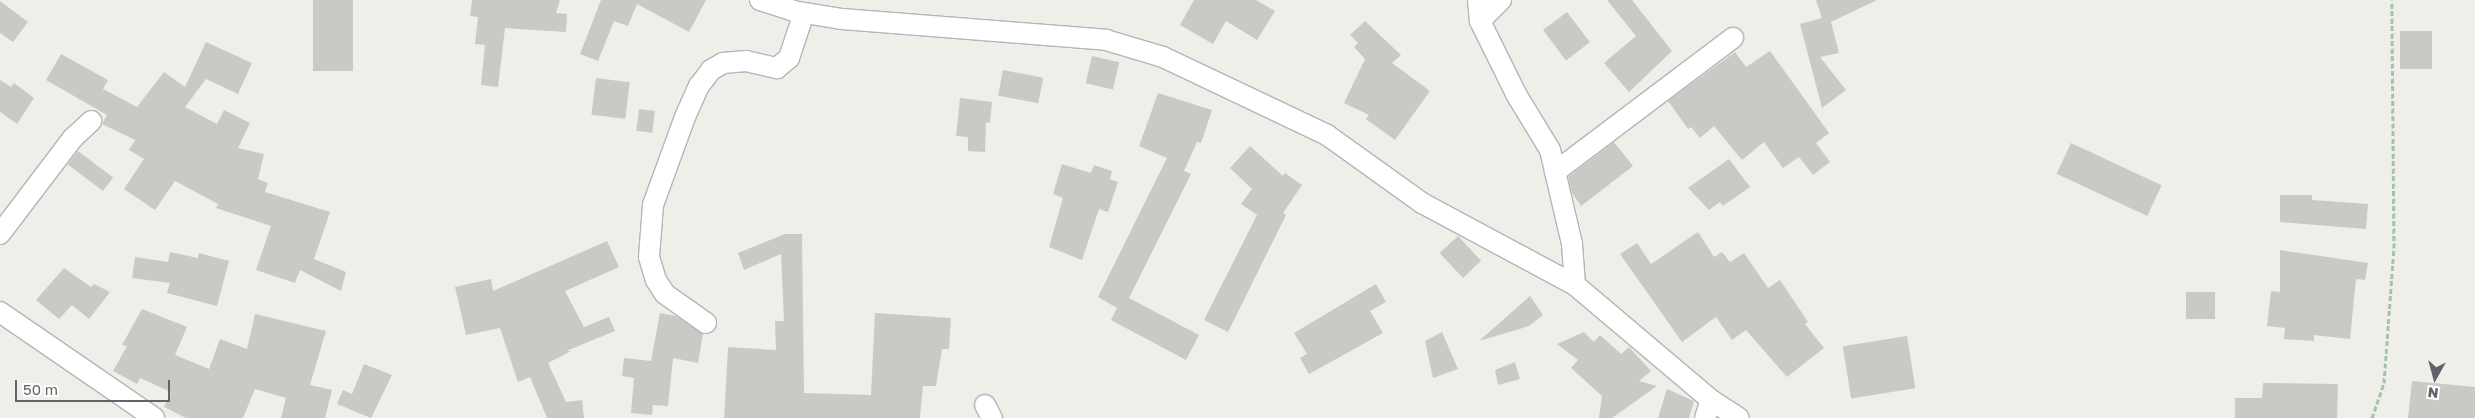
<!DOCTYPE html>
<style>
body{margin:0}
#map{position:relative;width:2475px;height:418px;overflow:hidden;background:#f0eee9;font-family:"Golos Text",sans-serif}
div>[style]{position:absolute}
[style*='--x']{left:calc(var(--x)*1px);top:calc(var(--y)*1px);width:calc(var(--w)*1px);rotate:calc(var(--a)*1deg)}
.building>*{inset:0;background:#cbc9c5;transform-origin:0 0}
.path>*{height:3px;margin-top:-1.5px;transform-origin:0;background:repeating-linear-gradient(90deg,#a3c4aa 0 5px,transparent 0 7.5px)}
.roads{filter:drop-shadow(1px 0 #b3b5b9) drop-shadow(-1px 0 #b3b5b9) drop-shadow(0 1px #b3b5b9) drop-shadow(0 -1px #b3b5b9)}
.street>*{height:20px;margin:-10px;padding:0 10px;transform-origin:10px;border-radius:10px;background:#fff}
span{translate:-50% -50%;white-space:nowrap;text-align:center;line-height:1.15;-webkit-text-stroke:4px #fff;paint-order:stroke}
.north{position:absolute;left:2410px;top:353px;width:50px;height:50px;-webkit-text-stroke:4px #fff;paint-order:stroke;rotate:187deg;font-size:14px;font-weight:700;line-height:20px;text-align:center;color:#606367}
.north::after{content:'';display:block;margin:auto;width:18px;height:22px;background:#606367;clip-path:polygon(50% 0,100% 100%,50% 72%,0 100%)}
.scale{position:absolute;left:15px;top:380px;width:155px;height:22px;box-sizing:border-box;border:2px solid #606367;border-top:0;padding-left:6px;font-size:15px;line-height:18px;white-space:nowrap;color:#606367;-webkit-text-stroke:4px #fff;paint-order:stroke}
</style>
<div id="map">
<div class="building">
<div style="left:313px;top:0;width:40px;height:71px"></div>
<div style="clip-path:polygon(472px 0,560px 0,556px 13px,567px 14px,566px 32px,505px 28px,498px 87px,481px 85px,485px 45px,475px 44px,478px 17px,470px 16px)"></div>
<div style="clip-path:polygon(601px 0,706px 0,689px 32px,637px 4px,628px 26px,614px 21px,598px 61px,580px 54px)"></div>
<div style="clip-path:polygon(1194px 0,1256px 0,1275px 11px,1257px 40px,1226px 21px,1213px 44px,1180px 25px)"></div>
<div style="clip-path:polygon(1607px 0,1632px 0,1672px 51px,1629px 92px,1604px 63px,1636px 36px)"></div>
<div style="clip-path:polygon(1816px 0,1877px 0,1831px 22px,1839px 53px,1820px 57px,1846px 90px,1822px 108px,1800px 24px,1822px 18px)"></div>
<div style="clip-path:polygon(0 1px,28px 22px,13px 42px,0 33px)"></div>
<div style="left:1567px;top:12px;width:38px;height:30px;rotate:53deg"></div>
<div style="clip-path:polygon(1365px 21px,1401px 55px,1392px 63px,1430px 91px,1395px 140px,1366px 119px,1369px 115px,1344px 103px,1365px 59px,1354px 47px,1358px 43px,1350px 35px)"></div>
<div style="left:2432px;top:31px;width:38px;height:32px;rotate:90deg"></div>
<div style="clip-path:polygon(206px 42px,252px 63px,238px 94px,206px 79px,185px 107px,217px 124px,224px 110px,250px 123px,238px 148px,264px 154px,258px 179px,268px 183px,265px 192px,330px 212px,314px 259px,346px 272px,341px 291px,300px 270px,295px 283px,256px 270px,271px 226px,216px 208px,218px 204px,175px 181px,155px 210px,124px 189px,144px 159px,129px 150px,135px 140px,102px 124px,107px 115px,46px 80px,61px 54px,108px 80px,103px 89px,137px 107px,164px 72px,185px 87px)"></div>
<div style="clip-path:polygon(1770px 51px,1829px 133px,1816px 143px,1830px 162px,1813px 175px,1799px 157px,1783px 168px,1764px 142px,1742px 160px,1714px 126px,1700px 138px,1691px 127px,1688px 129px,1668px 101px,1735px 52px,1746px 67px)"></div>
<div style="left:1092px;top:56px;width:28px;height:28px;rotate:13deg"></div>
<div style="left:1003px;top:70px;width:41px;height:26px;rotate:11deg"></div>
<div style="left:596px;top:78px;width:34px;height:37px;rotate:7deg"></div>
<div style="clip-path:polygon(0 80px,11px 87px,14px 83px,34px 98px,17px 124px,0 112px)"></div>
<div style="clip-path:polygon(1158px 93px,1212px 110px,1201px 143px,1197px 142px,1184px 171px,1191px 174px,1129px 298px,1199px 335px,1186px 360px,1111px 320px,1117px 308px,1098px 297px,1167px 158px,1139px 146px)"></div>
<div style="clip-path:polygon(960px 98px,992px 102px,990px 123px,986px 122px,985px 152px,968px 151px,968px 137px,956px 136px)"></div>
<div style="left:639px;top:109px;width:16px;height:22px;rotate:7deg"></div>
<div style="clip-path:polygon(1614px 142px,1633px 166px,1581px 206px,1572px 193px,1568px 177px)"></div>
<div style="left:2071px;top:143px;width:100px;height:34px;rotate:25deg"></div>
<div style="clip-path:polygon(1250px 146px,1283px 176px,1285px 173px,1302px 185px,1283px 213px,1286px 215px,1228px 332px,1204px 320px,1257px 215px,1241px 204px,1252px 189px,1230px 168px)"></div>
<div style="left:78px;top:151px;width:44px;height:17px;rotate:37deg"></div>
<div style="clip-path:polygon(1729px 159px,1750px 187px,1723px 206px,1720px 202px,1709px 210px,1688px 188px)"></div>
<div style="clip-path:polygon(1062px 164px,1091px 173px,1094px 165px,1112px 171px,1110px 179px,1118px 182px,1108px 212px,1099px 209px,1082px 260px,1049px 247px,1063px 198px,1053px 194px)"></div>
<div style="clip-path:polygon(2280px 195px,2312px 195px,2312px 200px,2368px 204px,2366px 229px,2280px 222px)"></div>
<div style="clip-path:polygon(1698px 232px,1714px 257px,1722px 252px,1730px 262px,1744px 253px,1768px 288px,1780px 280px,1808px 322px,1805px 324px,1824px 348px,1787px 377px,1746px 330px,1732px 340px,1716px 317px,1682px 342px,1620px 254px,1637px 243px,1651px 264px)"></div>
<div style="clip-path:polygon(785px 234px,802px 234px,804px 393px,871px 395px,875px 313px,951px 318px,949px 349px,942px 349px,936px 386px,923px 386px,920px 418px,724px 418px,728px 347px,776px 350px,775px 321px,784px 321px,781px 254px,744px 270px,738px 253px)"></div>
<div style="left:1458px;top:236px;width:34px;height:25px;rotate:47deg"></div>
<div style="clip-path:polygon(607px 241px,619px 267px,565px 291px,584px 327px,609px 317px,615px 331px,566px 351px,571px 351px,548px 363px,566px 402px,582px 400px,584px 418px,547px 418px,530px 377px,518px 382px,500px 328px,466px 335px,455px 287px,491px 279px,493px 291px)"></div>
<div style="clip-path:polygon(2280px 250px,2368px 263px,2365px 280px,2356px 279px,2350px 339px,2314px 335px,2314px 341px,2284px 339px,2285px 328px,2267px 326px,2271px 291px,2280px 292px)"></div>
<div style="clip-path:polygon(170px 252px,198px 258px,199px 253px,229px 261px,217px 306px,167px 293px,170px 283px,132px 278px,135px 257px,168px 262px)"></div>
<div style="clip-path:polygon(64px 268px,91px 287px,94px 284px,110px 292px,89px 319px,72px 305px,59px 319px,36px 300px)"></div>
<div style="clip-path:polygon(1376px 284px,1386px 302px,1370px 311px,1383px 333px,1309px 374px,1300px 358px,1307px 354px,1294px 333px)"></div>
<div style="left:2215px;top:292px;width:27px;height:29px;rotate:90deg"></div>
<div style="clip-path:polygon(1530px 296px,1543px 315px,1529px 326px,1479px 341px)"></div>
<div style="clip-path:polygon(142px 309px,187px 327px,175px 355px,209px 369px,220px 339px,247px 349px,255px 314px,326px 331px,310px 385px,332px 390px,325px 418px,281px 418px,286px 398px,255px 389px,243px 418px,186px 418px,164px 407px,171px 392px,140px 378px,137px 384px,113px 371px,127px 346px,122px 345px)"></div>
<div style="clip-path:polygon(660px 313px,676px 316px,703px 334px,698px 363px,673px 358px,668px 406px,653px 405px,652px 415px,631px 413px,634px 378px,622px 376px,624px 358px,651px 361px)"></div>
<div style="clip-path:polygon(1442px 332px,1458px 369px,1433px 378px,1425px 341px)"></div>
<div style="clip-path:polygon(1584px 332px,1594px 342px,1600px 335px,1621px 354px,1629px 347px,1651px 371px,1639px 381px,1657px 386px,1612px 418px,1599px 418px,1602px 396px,1571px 368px,1578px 360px,1557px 344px)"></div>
<div style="left:1907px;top:336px;width:53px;height:65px;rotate:81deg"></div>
<div style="clip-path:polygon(1515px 362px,1520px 379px,1498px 385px,1495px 370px)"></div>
<div style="clip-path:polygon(364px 364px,392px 375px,371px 418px,337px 404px,343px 390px,352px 394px)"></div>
<div style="clip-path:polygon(2412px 381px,2475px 387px,2475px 418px,2408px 418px)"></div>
<div style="clip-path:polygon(2263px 383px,2338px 384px,2337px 418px,2235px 418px,2235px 398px,2262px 398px)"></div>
<div style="clip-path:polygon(1667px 389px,1694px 401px,1689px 418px,1658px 418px)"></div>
</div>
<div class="path">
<div style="--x:2372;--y:418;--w:37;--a:-71"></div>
<div style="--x:2384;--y:383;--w:135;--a:-85.8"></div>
<div style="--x:2394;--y:248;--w:248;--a:-90.5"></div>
</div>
<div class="roads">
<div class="street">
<div style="--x:760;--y:0;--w:35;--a:18"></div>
<div style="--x:793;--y:11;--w:50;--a:9.3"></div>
<div style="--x:842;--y:19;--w:265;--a:4.5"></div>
<div style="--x:1106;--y:40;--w:59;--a:16.6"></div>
<div style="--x:1163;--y:57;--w:182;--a:25.4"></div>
<div style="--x:1327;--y:135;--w:117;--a:35.6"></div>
<div style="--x:1422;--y:203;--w:174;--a:28.2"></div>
<div style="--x:1575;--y:285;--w:178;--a:40.2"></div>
<div style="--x:1711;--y:400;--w:33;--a:33"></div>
<div style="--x:1478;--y:0;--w:21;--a:85"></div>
<div style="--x:1480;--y:21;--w:81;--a:63.7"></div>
<div style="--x:1516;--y:94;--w:66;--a:58.7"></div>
<div style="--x:1550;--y:150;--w:97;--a:76.8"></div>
<div style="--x:1572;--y:244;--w:41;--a:85.8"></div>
<div style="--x:1480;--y:21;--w:30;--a:-45"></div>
<div style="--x:1555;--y:172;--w:223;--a:-37"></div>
<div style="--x:0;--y:234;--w:121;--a:-52.8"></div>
<div style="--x:73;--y:138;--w:25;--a:-43"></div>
<div style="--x:0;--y:312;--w:187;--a:34.5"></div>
<div style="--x:706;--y:323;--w:50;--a:-144.7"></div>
<div style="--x:665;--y:294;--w:17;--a:-123"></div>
<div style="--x:656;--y:280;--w:24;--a:-107"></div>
<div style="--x:649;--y:257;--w:52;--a:-85.6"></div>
<div style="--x:653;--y:205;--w:94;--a:-70"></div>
<div style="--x:685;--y:117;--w:34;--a:-66"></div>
<div style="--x:699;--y:86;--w:20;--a:-53"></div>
<div style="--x:711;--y:70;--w:14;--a:-30"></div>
<div style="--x:723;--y:63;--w:23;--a:-5"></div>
<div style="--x:746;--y:61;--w:32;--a:13"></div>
<div style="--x:777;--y:68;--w:16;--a:-40"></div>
<div style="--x:789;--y:58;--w:47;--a:-71.6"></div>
<div style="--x:985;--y:405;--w:15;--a:62"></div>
<div style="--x:1705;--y:418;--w:19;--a:-72"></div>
</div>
</div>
<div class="north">N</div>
<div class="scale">50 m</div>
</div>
